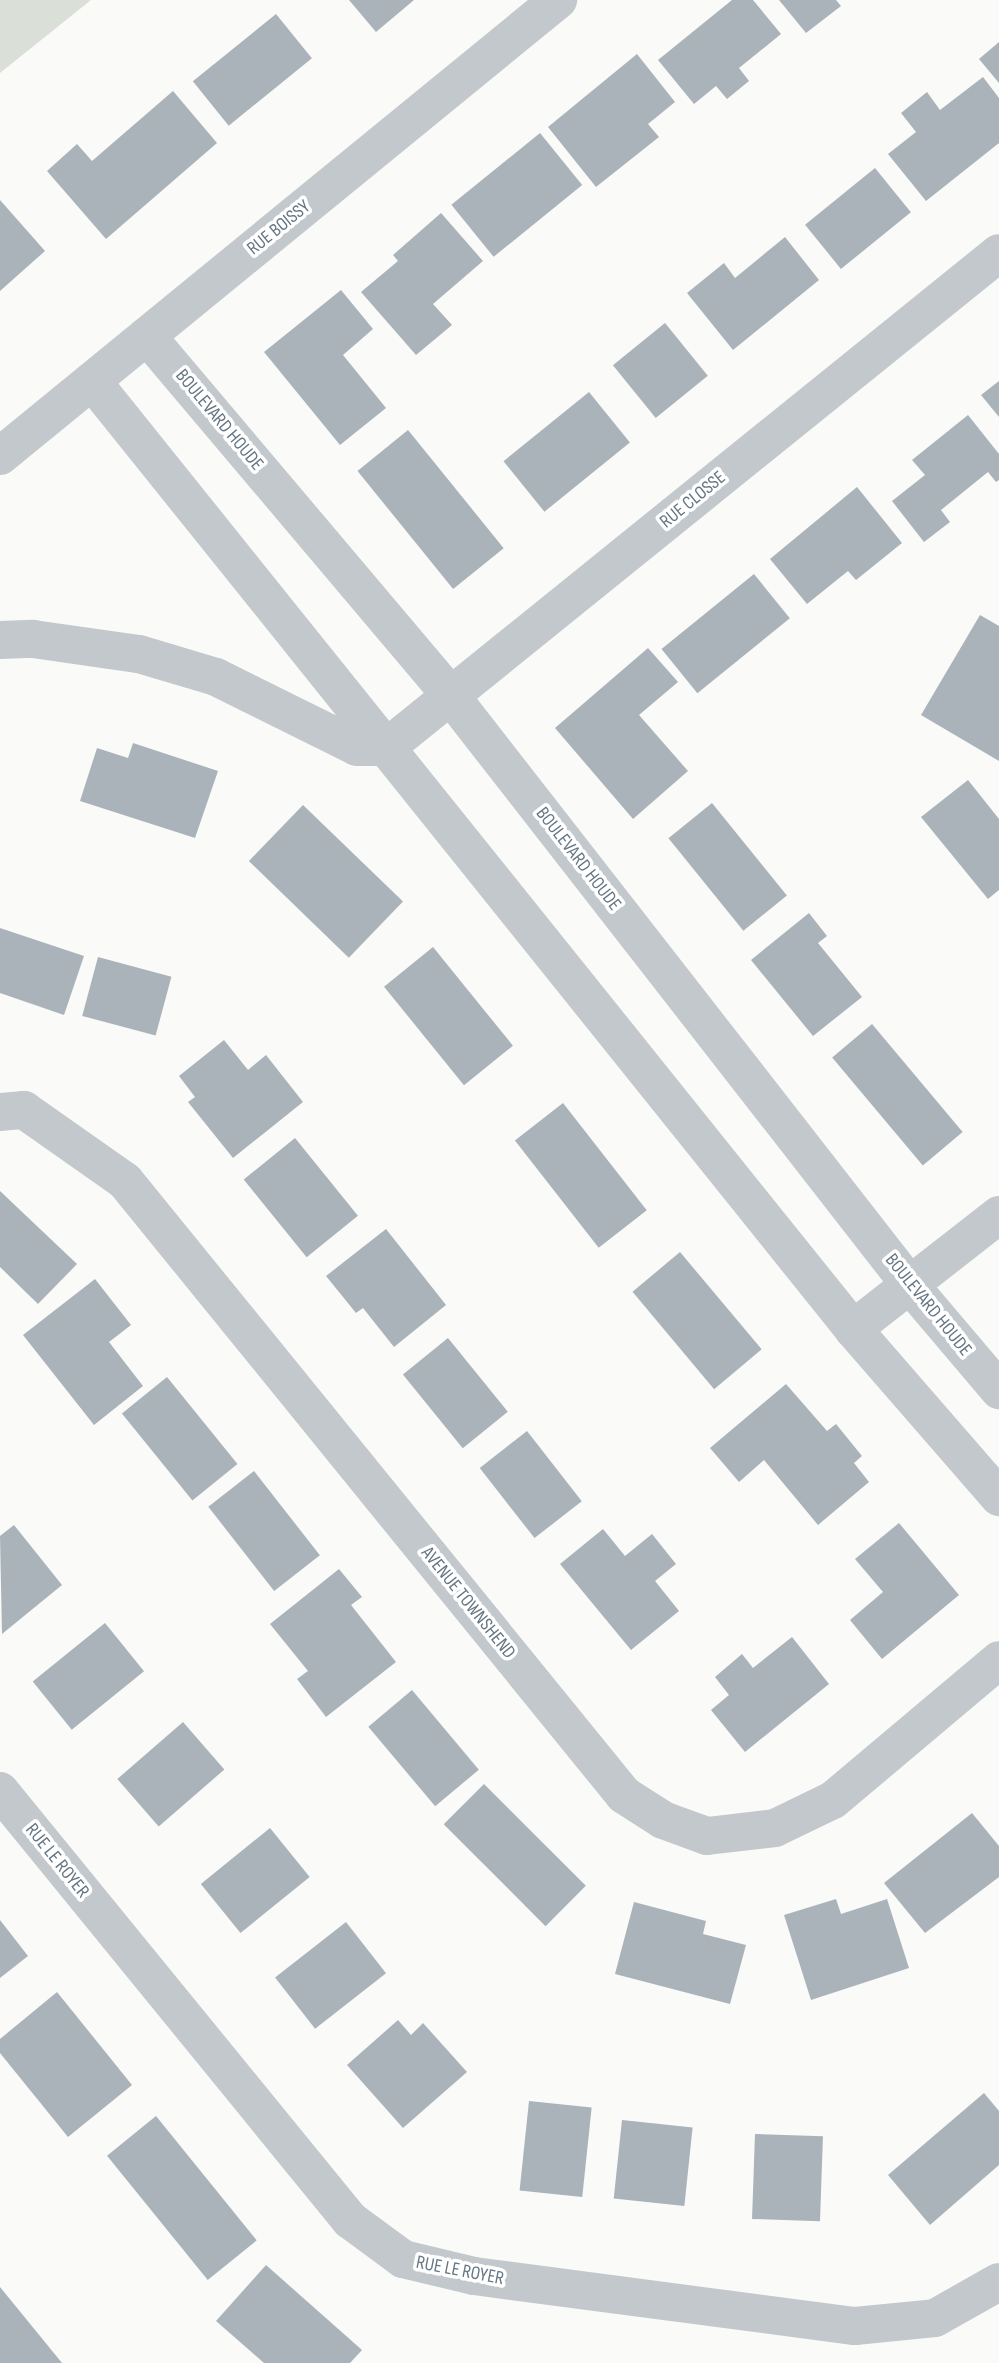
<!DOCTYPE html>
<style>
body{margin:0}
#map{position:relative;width:999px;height:2363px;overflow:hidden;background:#fafaf8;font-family:"Sofia Sans Condensed",sans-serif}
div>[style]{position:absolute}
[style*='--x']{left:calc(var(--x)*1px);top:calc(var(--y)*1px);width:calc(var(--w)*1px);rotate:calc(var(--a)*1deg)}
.green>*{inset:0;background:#dadfd7}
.building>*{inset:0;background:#aab3b9;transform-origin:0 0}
.street>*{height:38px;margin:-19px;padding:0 19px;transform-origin:19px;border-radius:19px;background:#c3c8cc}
span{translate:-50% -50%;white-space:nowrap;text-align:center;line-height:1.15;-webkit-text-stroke:7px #fff;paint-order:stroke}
.street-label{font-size:19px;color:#657683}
</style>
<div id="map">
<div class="green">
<div style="clip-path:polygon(0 0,91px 0,0 73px)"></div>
</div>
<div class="building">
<div style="clip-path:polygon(349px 0,414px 0,376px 32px)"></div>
<div style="clip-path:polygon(732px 0,753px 0,781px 34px,739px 68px,749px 81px,727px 99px,716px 86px,694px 104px,658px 60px)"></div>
<div style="clip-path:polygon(779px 0,836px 0,841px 6px,806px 33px)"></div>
<div style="left:276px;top:14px;width:57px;height:107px;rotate:51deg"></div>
<div style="clip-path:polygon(999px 42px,999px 83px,979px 59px)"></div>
<div style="clip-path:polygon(637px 54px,675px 102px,648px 124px,659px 137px,596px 187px,548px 127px)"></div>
<div style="clip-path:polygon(983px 77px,999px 98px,999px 143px,926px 201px,888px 154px,916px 132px,901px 113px,927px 92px,940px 110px)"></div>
<div style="clip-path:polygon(173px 91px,217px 143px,106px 239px,47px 171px,77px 144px,92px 161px)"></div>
<div style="left:540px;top:133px;width:67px;height:114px;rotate:51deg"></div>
<div style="left:875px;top:168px;width:57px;height:90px;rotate:51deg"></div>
<div style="clip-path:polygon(0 200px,45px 251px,0 291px)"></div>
<div style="clip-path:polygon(441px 213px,483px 261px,433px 304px,452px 325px,416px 355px,361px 292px,398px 261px,393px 255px)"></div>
<div style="clip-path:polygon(785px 237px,819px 280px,733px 350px,687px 293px,724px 263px,735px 278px)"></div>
<div style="clip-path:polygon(341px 290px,373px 329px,343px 355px,386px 408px,340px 445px,264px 352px)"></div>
<div style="left:665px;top:323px;width:68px;height:67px;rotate:51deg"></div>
<div style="clip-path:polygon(999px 381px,999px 417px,981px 395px)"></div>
<div style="left:589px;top:392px;width:65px;height:110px;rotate:51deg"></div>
<div style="clip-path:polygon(968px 415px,999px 454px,999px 480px,996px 482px,988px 472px,941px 510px,950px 522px,924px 542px,892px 501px,925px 475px,912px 460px)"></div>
<div style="left:408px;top:430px;width:152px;height:65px;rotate:51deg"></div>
<div style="clip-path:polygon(857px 487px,902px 543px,856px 580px,848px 571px,807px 604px,770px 559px)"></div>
<div style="left:754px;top:574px;width:57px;height:119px;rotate:51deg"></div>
<div style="clip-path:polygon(980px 615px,999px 626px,999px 761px,921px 715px)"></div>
<div style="clip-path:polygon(648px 648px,678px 682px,639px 715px,688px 771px,633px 819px,555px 728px)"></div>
<div style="clip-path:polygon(133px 743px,218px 771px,195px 838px,80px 801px,97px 748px,128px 758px)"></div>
<div style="clip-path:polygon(968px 780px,999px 819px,999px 890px,988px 899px,921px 817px)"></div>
<div style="left:712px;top:803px;width:119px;height:56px;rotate:51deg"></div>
<div style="left:303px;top:805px;width:139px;height:78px;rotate:44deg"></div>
<div style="clip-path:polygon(809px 913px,827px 936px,818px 943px,862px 997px,813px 1036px,751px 960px)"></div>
<div style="clip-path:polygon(0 928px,84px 956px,64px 1015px,0 993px)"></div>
<div style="left:433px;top:947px;width:127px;height:63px;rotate:51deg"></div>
<div style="left:98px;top:957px;width:76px;height:61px;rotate:15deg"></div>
<div style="left:872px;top:1024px;width:141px;height:52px;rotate:50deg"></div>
<div style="clip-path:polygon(224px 1040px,248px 1070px,266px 1055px,303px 1102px,233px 1158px,188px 1102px,195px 1097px,179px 1076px)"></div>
<div style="left:563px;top:1103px;width:136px;height:61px;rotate:52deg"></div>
<div style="left:295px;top:1138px;width:100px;height:66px;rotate:51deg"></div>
<div style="clip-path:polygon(0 1191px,77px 1264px,38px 1304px,0 1267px)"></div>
<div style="clip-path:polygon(386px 1229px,446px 1305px,394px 1347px,363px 1308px,356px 1313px,326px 1276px)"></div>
<div style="left:680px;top:1252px;width:127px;height:62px;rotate:50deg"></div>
<div style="clip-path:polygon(95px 1279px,131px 1325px,109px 1342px,143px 1386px,94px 1425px,23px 1335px)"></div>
<div style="left:448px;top:1338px;width:95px;height:58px;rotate:51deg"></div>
<div style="left:167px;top:1377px;width:112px;height:58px;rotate:51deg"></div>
<div style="clip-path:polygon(786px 1384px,827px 1431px,836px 1424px,862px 1456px,854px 1463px,869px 1482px,818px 1525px,764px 1460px,739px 1482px,710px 1448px)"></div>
<div style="left:527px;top:1431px;width:89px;height:60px;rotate:52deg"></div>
<div style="left:254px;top:1471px;width:107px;height:58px;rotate:52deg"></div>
<div style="clip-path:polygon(899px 1523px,959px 1595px,882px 1659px,850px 1620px,883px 1592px,855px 1559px)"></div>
<div style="clip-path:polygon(14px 1525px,62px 1585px,2px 1634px,0 1536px)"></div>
<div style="clip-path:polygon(603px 1529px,625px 1556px,652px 1534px,676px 1564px,655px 1581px,679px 1611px,631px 1650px,560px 1564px)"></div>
<div style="clip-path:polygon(339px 1569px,362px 1597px,351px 1605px,396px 1662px,326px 1717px,297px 1679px,308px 1671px,270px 1624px)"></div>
<div style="left:105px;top:1623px;width:62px;height:93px;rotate:51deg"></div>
<div style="clip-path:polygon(792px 1637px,829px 1684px,745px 1752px,711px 1710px,729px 1695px,715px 1677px,742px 1654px,753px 1668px)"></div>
<div style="left:412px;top:1690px;width:104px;height:57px;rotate:50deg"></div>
<div style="left:183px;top:1722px;width:63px;height:87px;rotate:49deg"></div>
<div style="left:484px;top:1784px;width:144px;height:57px;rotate:45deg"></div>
<div style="clip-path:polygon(972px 1813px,999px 1846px,999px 1877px,925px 1933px,884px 1883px)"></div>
<div style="left:270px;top:1828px;width:63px;height:89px;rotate:51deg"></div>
<div style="clip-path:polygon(836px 1899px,841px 1914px,887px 1899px,909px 1968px,811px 2000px,784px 1915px)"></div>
<div style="clip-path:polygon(634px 1902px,706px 1921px,703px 1934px,746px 1945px,730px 2004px,615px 1974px)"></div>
<div style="clip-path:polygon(0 1920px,28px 1956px,0 1978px)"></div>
<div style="left:346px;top:1922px;width:65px;height:90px;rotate:52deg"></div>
<div style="clip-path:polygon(57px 1992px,132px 2085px,68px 2137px,0 2053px,0 2039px)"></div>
<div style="clip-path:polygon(398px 2020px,411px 2035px,423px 2023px,467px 2072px,403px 2128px,347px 2065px)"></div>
<div style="clip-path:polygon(984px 2093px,999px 2111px,999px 2165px,930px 2225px,888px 2175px)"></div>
<div style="left:529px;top:2101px;width:63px;height:90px;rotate:6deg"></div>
<div style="left:156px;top:2116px;width:160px;height:63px;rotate:51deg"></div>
<div style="left:622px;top:2120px;width:71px;height:79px;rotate:6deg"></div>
<div style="left:755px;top:2134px;width:68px;height:85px;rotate:2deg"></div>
<div style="clip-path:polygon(266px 2265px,362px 2350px,350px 2363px,264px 2363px,216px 2321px)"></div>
<div style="clip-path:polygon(0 2287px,62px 2363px,0 2363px)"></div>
</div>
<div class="street">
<div style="--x:147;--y:336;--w:470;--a:49.8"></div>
<div style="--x:450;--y:695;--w:748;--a:52.06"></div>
<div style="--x:910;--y:1285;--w:138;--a:49.7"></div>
<div style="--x:92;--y:381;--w:1216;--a:51.24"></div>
<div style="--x:853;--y:1329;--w:223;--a:49"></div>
<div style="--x:0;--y:456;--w:721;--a:-39.26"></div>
<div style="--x:0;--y:640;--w:33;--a:-2"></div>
<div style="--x:33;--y:639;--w:107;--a:8.1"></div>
<div style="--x:139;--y:654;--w:80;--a:16.6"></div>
<div style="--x:216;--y:677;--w:157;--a:26.4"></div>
<div style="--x:357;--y:747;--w:30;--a:0"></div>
<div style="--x:387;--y:747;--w:786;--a:-38.91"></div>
<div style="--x:0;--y:1112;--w:24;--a:-5"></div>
<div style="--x:24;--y:1110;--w:123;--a:35.1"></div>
<div style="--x:125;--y:1181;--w:791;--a:50.9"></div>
<div style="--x:624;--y:1795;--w:46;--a:32.7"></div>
<div style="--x:663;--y:1820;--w:47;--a:20"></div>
<div style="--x:707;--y:1836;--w:68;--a:-6.7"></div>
<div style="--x:775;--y:1828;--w:64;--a:-25.8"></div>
<div style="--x:833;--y:1800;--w:217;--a:-40.1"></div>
<div style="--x:853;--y:1329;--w:185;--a:-38"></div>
<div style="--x:0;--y:1791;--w:554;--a:50.79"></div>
<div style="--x:350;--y:2220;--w:66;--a:36.3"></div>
<div style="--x:403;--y:2259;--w:73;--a:13.5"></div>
<div style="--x:474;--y:2276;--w:384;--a:7.5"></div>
<div style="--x:855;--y:2326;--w:80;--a:-5.7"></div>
<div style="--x:935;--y:2318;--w:73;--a:-29.4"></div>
</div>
<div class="street-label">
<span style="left:279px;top:228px;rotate:-39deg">RUE BOISSY</span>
<span style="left:219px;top:420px;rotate:50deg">BOULEVARD HOUDE</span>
<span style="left:693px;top:500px;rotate:-39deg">RUE CLOSSE</span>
<span style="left:578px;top:859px;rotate:52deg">BOULEVARD HOUDE</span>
<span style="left:928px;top:1305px;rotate:51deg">BOULEVARD HOUDE</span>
<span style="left:468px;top:1603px;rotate:51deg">AVENUE TOWNSHEND</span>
<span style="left:57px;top:1861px;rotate:51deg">RUE LE ROYER</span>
<span style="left:460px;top:2271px;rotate:11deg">RUE LE ROYER</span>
</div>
</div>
